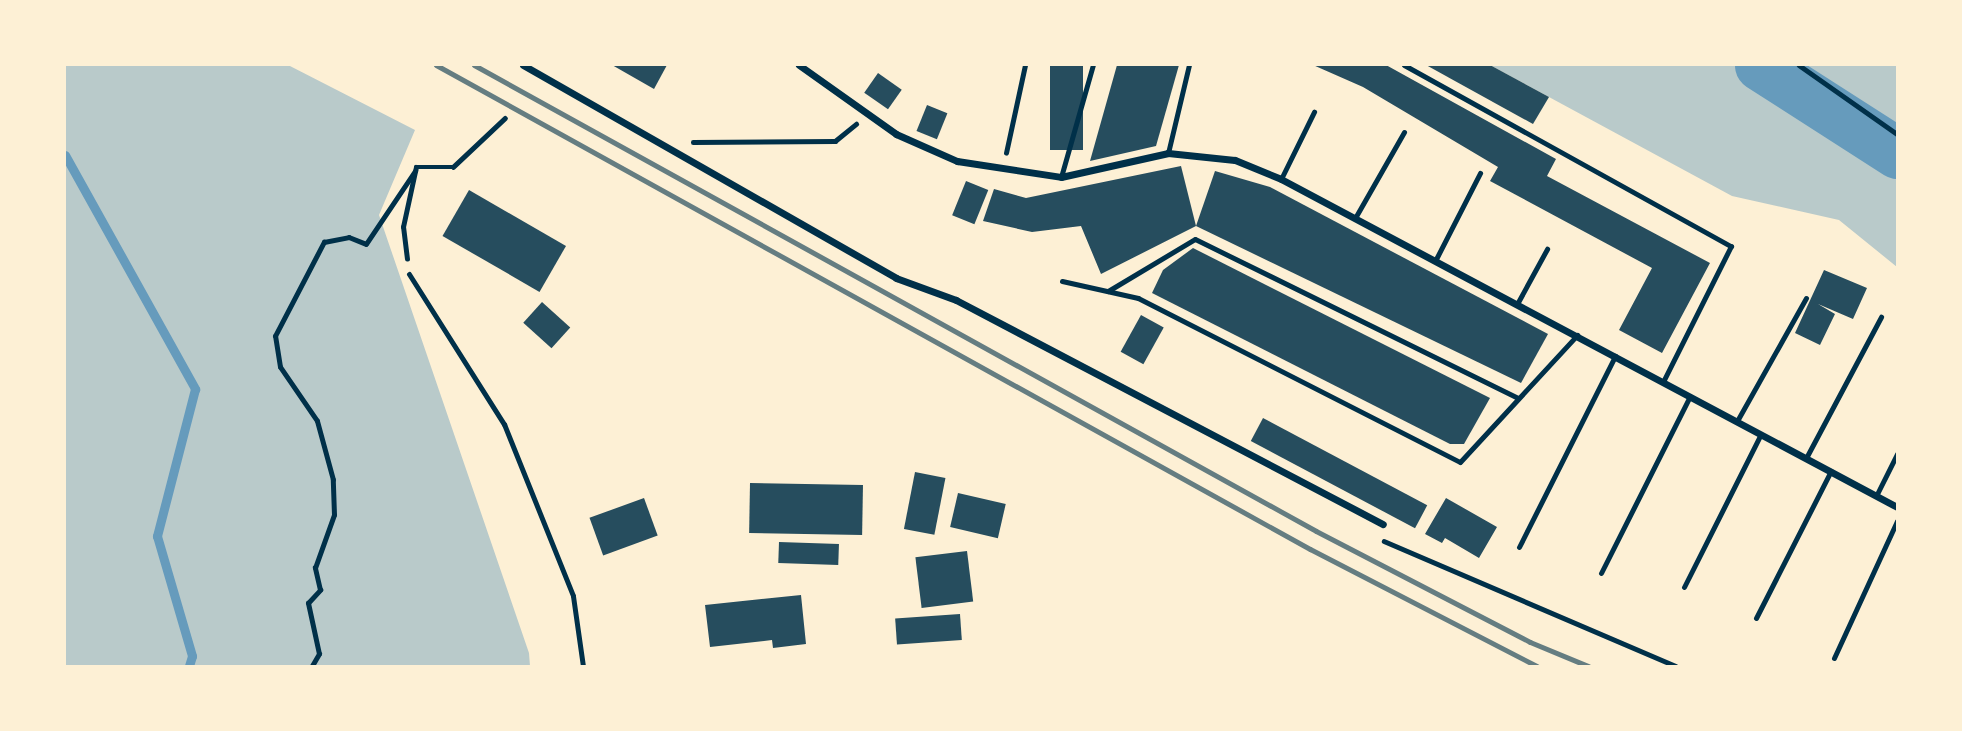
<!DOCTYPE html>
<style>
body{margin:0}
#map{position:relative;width:1962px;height:731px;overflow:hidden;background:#fdf0d5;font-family:Lora,serif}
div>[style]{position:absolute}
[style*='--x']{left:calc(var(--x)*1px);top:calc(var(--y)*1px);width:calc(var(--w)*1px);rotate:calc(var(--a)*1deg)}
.green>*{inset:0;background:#b9caca}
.stream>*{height:9px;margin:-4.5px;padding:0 4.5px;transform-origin:4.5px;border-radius:4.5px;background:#669bbc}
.river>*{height:51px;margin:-25.5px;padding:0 25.5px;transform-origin:25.5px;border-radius:25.5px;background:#669bbc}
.building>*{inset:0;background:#264d5e;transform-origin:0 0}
.path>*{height:4.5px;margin:-2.25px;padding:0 2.25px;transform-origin:2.25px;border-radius:2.25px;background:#003049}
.service>*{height:5px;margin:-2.5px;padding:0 2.5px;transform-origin:2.5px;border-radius:2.5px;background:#003049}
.minor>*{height:7px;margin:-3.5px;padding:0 3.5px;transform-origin:3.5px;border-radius:3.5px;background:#003049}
.rail>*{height:5px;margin:-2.5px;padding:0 2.5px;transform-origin:2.5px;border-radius:2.5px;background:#657d81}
span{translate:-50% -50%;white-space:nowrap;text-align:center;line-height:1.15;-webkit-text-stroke:6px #fdf0d5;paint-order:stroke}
.frame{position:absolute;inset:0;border:66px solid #fdf0d5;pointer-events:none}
</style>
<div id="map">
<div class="green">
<div style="clip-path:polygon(65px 65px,288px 65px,415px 130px,379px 215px,529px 653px,530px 666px,65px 666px)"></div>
<div style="clip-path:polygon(1490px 65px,1897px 65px,1897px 267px,1839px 220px,1732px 196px)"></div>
</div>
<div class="stream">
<div style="--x:65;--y:155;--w:268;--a:60.9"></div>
<div style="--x:195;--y:389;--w:152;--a:104.5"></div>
<div style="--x:157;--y:536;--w:125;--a:73.7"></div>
<div style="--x:192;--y:656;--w:10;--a:107"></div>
</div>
<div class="river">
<div style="--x:1760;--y:65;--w:163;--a:32.7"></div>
</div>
<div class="building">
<div style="clip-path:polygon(612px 65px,667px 65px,654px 89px)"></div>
<div style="left:1050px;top:65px;width:33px;height:85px"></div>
<div style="clip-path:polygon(1117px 65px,1179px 65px,1156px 146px,1090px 161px)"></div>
<div style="clip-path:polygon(1313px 65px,1386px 65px,1556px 159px,1547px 176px,1710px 263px,1662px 353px,1619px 330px,1652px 268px,1490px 181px,1498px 167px,1363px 87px)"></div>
<div style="clip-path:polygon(1426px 65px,1490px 65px,1549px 97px,1533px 124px)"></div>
<div style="left:878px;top:73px;width:29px;height:24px;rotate:35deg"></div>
<div style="left:927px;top:105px;width:22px;height:28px;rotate:22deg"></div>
<div style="clip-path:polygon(1181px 166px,1196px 226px,1101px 274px,1081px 226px,1032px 232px,983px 221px,994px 189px,1026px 198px)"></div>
<div style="clip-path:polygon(1215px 171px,1270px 187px,1548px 334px,1521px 383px,1196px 226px)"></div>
<div style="left:966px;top:181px;width:24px;height:37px;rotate:22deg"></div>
<div style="left:469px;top:190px;width:112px;height:53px;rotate:30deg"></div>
<div style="clip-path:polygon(1193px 248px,1490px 398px,1464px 444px,1450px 444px,1152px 293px,1163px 270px)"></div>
<div style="clip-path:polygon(1824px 270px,1867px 288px,1853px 319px,1818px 304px,1835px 314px,1820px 345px,1795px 333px)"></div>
<div style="left:542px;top:302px;width:38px;height:28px;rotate:42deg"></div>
<div style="left:1141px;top:315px;width:26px;height:42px;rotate:29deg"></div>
<div style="left:1263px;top:418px;width:186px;height:26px;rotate:28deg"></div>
<div style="left:915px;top:472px;width:31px;height:58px;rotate:11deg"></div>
<div style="left:750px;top:483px;width:113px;height:50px;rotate:1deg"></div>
<div style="left:958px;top:493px;width:49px;height:35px;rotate:13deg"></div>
<div style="left:644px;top:498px;width:40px;height:58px;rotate:70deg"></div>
<div style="clip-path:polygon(1446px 498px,1497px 527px,1479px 558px,1445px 538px,1442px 543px,1425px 534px)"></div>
<div style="left:779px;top:542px;width:60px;height:21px;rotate:2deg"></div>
<div style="left:967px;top:551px;width:51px;height:52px;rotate:83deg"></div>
<div style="clip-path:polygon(801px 595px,806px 644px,773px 648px,772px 640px,710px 647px,705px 605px)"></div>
<div style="left:960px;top:614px;width:26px;height:65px;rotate:86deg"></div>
</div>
<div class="path">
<div style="--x:1799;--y:65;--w:120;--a:35.1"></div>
<div style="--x:693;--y:142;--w:142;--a:-0.4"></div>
<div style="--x:835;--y:141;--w:27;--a:-39"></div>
<div style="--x:1006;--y:153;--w:90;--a:-77.8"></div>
<div style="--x:407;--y:259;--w:32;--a:-97"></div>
<div style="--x:403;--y:227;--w:61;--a:-77.8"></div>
<div style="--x:416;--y:167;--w:37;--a:0"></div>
<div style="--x:453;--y:167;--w:71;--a:-43.3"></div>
<div style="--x:1384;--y:541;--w:317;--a:23.2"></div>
<div style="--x:312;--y:666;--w:14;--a:-60"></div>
<div style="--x:319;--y:654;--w:52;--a:-102.2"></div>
<div style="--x:308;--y:603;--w:18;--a:-47"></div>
<div style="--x:320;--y:590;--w:23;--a:-103"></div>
<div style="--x:315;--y:568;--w:56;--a:-70.3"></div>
<div style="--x:334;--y:515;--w:35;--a:-92"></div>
<div style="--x:333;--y:480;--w:61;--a:-105.2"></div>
<div style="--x:317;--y:421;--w:65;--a:-124.4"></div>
<div style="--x:280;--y:367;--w:31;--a:-99"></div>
<div style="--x:275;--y:336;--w:106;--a:-62.5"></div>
<div style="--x:324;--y:242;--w:25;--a:-11"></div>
<div style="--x:349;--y:237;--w:18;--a:22"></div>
<div style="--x:366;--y:244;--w:88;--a:-56.1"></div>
</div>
<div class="service">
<div style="--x:1404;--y:65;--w:374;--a:29"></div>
<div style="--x:1731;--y:246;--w:152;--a:116.6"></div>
<div style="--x:1168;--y:153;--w:90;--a:-76.6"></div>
<div style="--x:1061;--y:177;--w:116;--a:-74.1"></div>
<div style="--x:1281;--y:179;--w:75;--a:-63.8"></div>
<div style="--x:1355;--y:218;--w:99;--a:-60.3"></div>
<div style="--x:1435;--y:261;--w:99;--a:-62.9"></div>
<div style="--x:409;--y:274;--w:178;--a:57.7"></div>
<div style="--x:504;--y:424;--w:185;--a:68.1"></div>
<div style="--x:573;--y:596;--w:71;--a:81.9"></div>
<div style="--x:1062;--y:281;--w:78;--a:12.6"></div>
<div style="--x:1138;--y:298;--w:361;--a:27"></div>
<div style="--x:1460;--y:462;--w:173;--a:-47.3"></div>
<div style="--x:1108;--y:291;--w:101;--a:-30.9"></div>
<div style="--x:1195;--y:239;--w:360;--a:26.2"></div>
<div style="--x:1517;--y:304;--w:63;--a:-61.4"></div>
<div style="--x:1737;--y:421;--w:141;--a:-60.7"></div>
<div style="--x:1806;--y:458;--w:160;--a:-62"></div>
<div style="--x:1876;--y:496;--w:47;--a:-63.4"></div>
<div style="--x:1519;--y:547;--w:214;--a:-63.3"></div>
<div style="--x:1601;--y:573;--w:198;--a:-63.3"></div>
<div style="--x:1684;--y:587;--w:171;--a:-63.3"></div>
<div style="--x:1756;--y:618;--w:165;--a:-63"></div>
<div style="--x:1834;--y:658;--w:151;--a:-65.3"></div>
</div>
<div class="minor">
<div style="--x:523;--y:65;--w:430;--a:29.7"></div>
<div style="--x:896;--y:278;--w:64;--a:20.1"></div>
<div style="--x:956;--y:300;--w:482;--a:27.7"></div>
<div style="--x:799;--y:65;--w:119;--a:35.4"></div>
<div style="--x:896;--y:134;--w:67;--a:23.9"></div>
<div style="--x:957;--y:161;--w:105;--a:8.7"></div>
<div style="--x:1061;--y:177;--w:110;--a:-12.6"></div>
<div style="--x:1168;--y:153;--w:67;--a:6"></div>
<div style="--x:1235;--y:160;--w:50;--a:22.4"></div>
<div style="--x:1281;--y:179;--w:698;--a:28.03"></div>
</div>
<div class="rail">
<div style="--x:436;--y:65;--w:999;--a:28.98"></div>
<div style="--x:1310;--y:549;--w:255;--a:27.3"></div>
<div style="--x:474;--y:65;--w:962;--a:28.96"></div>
<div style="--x:1316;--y:531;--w:241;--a:27.4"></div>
<div style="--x:1530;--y:642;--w:63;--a:22.5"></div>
</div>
<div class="frame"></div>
</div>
